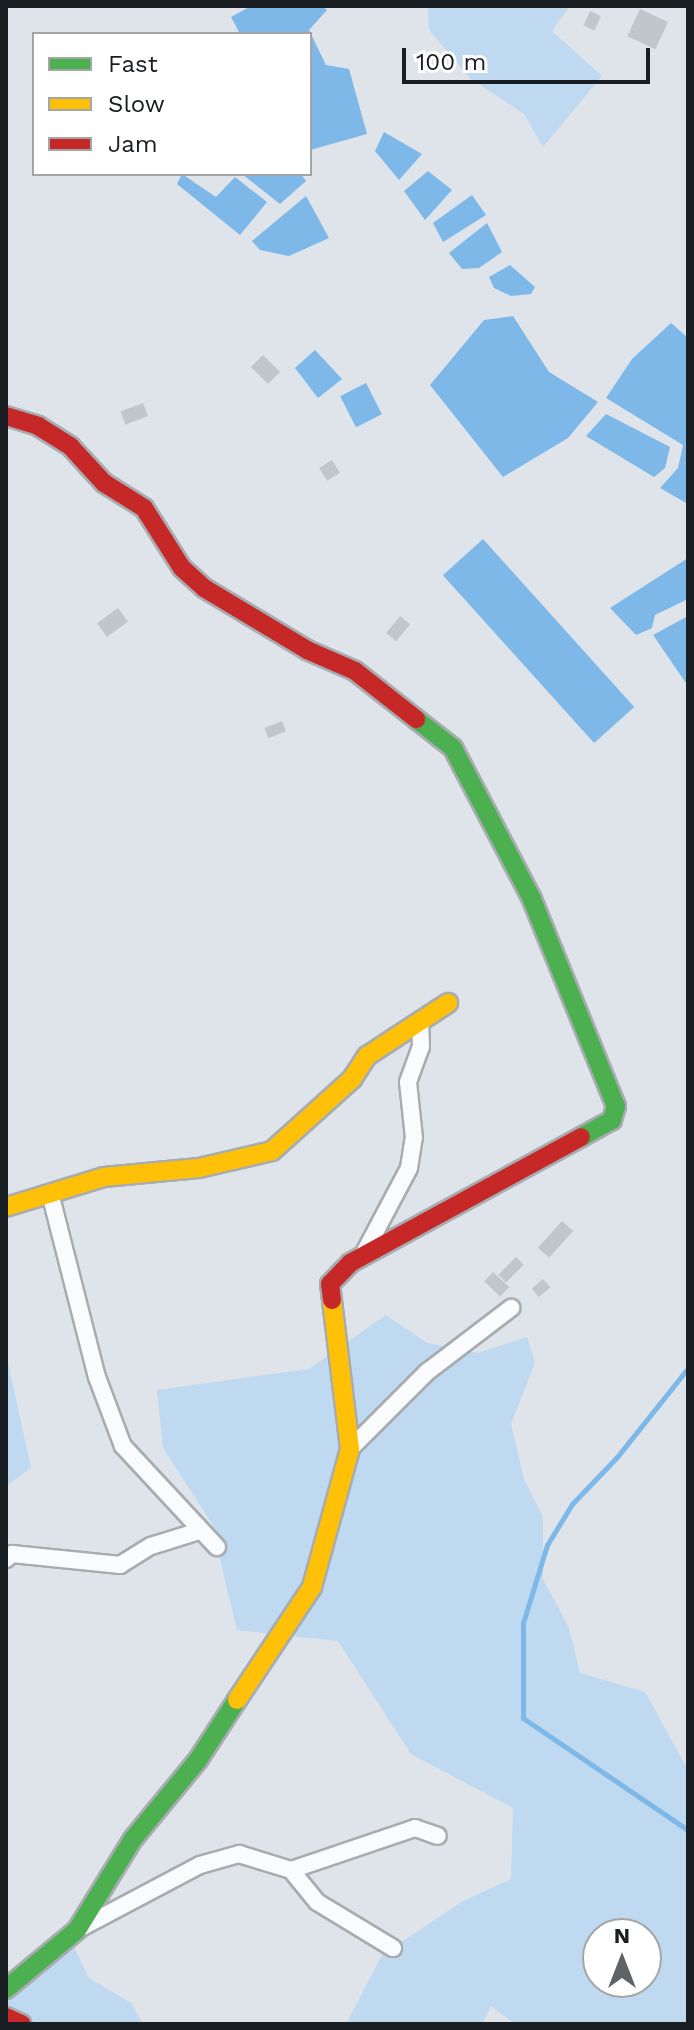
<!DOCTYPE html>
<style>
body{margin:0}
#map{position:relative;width:694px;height:2030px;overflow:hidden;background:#dee4ea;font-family:"Work Sans",sans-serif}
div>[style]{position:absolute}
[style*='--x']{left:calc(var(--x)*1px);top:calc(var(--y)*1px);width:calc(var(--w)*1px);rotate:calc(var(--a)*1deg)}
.green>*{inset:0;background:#bfd9f0}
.water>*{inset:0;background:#7db8e8;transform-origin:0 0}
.stream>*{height:5px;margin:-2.5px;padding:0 2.5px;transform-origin:2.5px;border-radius:2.5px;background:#7db8e8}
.building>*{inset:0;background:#c0c6cb;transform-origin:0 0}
.roads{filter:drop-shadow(2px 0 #a7acb0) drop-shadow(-2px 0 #a7acb0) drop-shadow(0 2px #a7acb0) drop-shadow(0 -2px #a7acb0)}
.street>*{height:16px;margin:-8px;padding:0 8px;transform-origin:8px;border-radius:8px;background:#fafbfc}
.fast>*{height:18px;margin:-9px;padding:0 9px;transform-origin:9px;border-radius:9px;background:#4caf50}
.slow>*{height:18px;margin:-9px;padding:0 9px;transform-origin:9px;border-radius:9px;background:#ffc107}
.jam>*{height:18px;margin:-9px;padding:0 9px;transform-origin:9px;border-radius:9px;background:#c62828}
span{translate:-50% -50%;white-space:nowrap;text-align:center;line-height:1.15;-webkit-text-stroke:8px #fff;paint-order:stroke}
.frame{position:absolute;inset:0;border:8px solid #191e22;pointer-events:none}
.legend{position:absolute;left:32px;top:32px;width:280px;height:144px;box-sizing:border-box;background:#fff;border:2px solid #a3a5a7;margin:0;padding:10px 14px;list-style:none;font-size:24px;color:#191e22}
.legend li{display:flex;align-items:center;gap:16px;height:40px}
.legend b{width:40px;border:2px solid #a3a5a7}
.north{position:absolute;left:582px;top:1918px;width:80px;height:80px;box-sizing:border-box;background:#fff;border:2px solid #a3a5a7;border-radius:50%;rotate:0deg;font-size:22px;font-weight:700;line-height:32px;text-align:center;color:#191e22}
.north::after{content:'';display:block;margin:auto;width:28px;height:36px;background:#5e6368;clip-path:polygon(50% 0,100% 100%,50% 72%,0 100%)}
.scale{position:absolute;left:402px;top:48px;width:248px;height:36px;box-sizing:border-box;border:4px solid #191e22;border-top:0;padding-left:10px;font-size:24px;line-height:28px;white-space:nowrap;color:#191e22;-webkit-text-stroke:6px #fff;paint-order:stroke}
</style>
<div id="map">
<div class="green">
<div style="clip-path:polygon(428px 6px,570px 6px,552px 31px,602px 76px,543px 147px,524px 114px,470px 78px,429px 30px)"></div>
<div style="clip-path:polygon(evenodd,386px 1315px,427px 1343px,478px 1353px,527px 1337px,535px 1363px,511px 1424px,524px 1479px,543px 1517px,543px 1579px,569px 1628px,580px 1673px,645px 1692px,688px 1770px,688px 2024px,515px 2024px,491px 2006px,482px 2024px,346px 2024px,382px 1955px,463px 1901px,511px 1879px,513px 1808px,411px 1754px,338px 1641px,237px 1630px,217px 1547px,218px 1533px,163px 1448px,157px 1390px,309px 1369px,386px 1315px,598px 1934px,646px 1934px,646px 1982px,598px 1982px,598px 1934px)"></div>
<div style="clip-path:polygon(6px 1353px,31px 1468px,6px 1486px)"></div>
<div style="clip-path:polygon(67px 1933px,89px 1978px,131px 2003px,143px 2024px,6px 2024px,6px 1974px)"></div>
</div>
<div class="water">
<div style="clip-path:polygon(251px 6px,323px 6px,327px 10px,309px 30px,326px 65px,349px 69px,367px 134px,310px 150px,310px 34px,240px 34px,231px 17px)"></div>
<div style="clip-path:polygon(384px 132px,422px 154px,399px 180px,375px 151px)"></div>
<div style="clip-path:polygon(428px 171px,452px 190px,425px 220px,404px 191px)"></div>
<div style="clip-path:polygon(182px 174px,216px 197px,235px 177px,267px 202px,240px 235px,177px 184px)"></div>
<div style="clip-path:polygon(242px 174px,301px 174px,306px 181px,280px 204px)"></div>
<div style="clip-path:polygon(472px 195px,486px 215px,443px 242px,433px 223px)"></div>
<div style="clip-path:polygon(306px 196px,329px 238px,289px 256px,260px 250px,252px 241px)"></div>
<div style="clip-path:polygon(487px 223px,502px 252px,479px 268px,462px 269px,449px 253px)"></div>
<div style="clip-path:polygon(510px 265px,535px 287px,531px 294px,511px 296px,494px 288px,489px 277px)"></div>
<div style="clip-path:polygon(513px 316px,549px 372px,598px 402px,568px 438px,503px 477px,430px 385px,484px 320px)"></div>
<div style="clip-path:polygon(671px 323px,688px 338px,688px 504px,660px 488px,678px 468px,683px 445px,606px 398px,632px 359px)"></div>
<div style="clip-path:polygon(315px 350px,342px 379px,318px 398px,295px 368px)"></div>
<div style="left:366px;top:383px;width:35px;height:29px;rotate:63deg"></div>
<div style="clip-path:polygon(606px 414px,670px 447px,665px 468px,654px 477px,586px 436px)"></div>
<div style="left:483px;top:539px;width:226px;height:54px;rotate:48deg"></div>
<div style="clip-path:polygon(688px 558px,688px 599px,655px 615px,652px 628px,636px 635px,610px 608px)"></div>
<div style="clip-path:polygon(688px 616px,688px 686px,653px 635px)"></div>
</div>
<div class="stream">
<div style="--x:688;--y:1368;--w:114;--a:128.6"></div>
<div style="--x:617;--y:1457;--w:65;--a:133.8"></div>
<div style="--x:572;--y:1504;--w:48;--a:121.4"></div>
<div style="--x:547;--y:1545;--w:82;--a:107.1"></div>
<div style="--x:523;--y:1623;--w:95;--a:90"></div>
<div style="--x:523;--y:1718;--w:199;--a:34.2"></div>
</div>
<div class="building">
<div style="left:640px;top:9px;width:31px;height:30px;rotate:25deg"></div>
<div style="left:590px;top:11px;width:12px;height:16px;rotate:24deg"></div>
<div style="left:263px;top:355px;width:24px;height:17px;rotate:45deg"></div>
<div style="left:143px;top:403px;width:14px;height:24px;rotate:69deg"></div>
<div style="left:332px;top:460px;width:15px;height:15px;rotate:58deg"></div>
<div style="left:118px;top:608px;width:17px;height:26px;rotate:54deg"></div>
<div style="left:400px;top:616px;width:13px;height:22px;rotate:39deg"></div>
<div style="left:282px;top:721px;width:11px;height:19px;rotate:68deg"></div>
<div style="left:562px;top:1221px;width:15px;height:36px;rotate:42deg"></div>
<div style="left:516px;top:1257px;width:11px;height:25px;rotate:45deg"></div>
<div style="left:493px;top:1272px;width:22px;height:13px;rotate:43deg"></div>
<div style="left:543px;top:1279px;width:11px;height:15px;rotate:49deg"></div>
</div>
<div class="roads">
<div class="street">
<div style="--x:50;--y:1193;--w:190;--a:75.7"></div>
<div style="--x:97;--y:1377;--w:74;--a:69.4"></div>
<div style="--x:123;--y:1446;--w:138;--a:47.1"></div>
<div style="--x:364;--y:1253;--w:96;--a:-62.1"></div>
<div style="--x:409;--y:1168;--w:30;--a:-81"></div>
<div style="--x:414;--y:1138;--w:56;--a:-96.1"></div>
<div style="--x:408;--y:1082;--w:37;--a:-70"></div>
<div style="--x:421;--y:1047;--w:26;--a:-92"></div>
<div style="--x:350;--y:1449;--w:109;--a:-45"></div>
<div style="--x:427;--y:1372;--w:106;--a:-37.3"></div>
<div style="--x:6;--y:1559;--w:8;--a:-40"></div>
<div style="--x:12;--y:1554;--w:109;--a:5.8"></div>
<div style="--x:120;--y:1565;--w:36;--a:-32"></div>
<div style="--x:151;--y:1546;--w:50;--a:-17.4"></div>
<div style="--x:291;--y:1870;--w:41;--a:50.9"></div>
<div style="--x:317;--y:1902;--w:89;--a:31.2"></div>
<div style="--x:77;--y:1930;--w:139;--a:-27.9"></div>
<div style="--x:200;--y:1865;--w:41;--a:-15.8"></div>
<div style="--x:239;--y:1854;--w:54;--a:17.1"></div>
<div style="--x:291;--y:1870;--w:131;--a:-18.7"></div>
<div style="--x:415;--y:1828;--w:24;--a:19"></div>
</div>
<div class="fast">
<div style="--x:416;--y:719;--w:47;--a:38.1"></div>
<div style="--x:453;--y:748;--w:168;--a:62.4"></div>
<div style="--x:531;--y:897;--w:226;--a:67.9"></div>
<div style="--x:616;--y:1106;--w:15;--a:106"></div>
<div style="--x:612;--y:1120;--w:35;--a:151"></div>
<div style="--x:6;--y:1989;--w:92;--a:-39.7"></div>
<div style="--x:77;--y:1930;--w:107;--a:-58.4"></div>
<div style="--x:133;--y:1839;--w:102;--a:-50.6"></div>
<div style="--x:198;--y:1760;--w:72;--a:-57"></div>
</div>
<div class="slow">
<div style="--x:6;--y:1207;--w:102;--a:-17"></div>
<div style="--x:104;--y:1177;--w:95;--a:-5.4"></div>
<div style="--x:199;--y:1168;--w:75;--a:-13.1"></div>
<div style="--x:272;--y:1151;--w:108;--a:-42"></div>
<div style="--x:352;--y:1079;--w:27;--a:-57"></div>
<div style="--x:367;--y:1056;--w:97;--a:-33.2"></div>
<div style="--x:237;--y:1700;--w:136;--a:-56.4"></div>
<div style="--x:312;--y:1587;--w:143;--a:-74.6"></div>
<div style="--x:350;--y:1449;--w:150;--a:-96.9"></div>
</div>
<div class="jam">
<div style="--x:6;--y:416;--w:34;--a:17"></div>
<div style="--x:38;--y:426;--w:39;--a:32"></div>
<div style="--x:71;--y:447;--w:49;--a:47.5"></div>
<div style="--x:104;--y:483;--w:47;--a:32"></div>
<div style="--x:144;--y:508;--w:71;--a:57.7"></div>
<div style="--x:182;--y:568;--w:30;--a:42"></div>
<div style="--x:204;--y:588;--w:120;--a:31"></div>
<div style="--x:307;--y:650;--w:52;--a:23.6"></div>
<div style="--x:355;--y:671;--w:78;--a:38.2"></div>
<div style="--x:332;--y:1300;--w:16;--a:-97"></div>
<div style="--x:330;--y:1284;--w:29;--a:-46"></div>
<div style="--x:350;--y:1263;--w:263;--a:-28.6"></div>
<div style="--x:6;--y:2017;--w:17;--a:24"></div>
</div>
</div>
<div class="frame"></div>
<ul class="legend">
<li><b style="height:10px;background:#4caf50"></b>Fast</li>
<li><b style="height:10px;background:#ffc107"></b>Slow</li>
<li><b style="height:10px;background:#c62828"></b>Jam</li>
</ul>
<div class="north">N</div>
<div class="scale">100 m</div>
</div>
